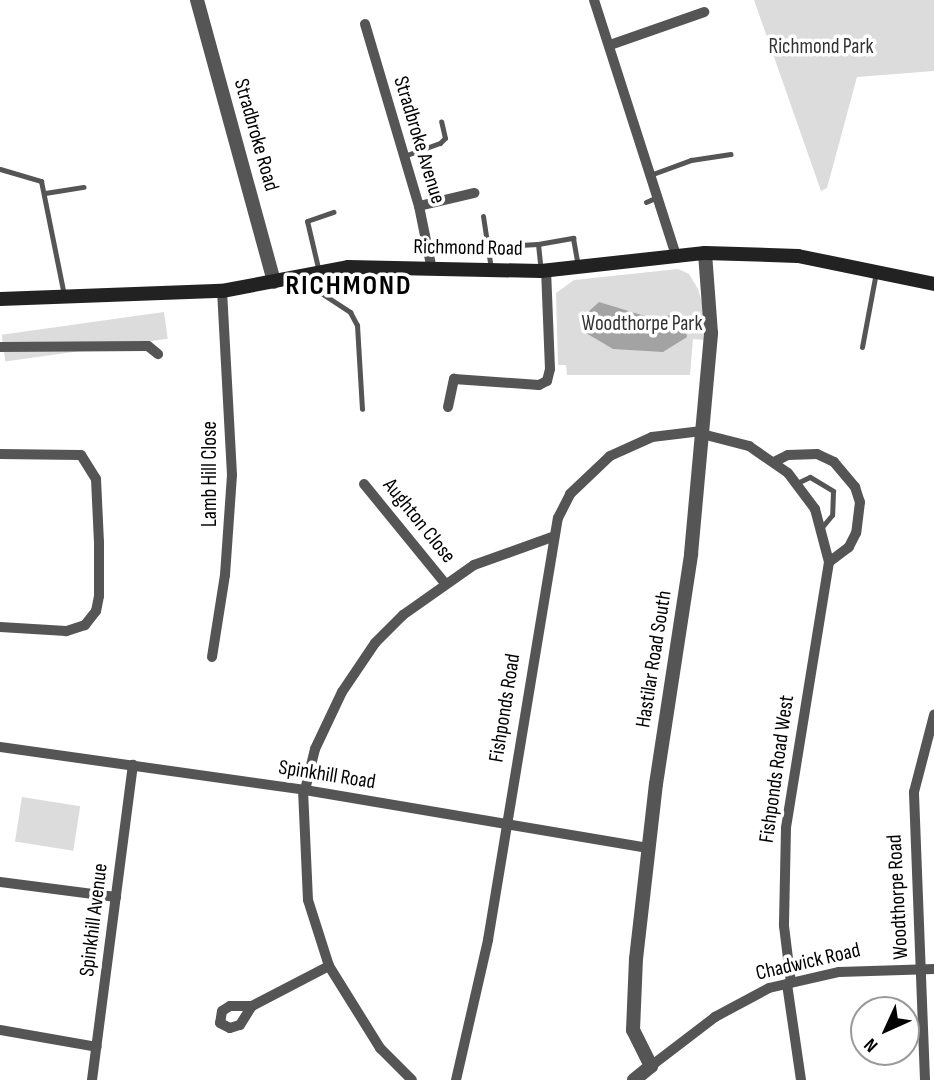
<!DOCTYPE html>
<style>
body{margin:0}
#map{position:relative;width:934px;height:1080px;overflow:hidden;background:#fff;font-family:"Sofia Sans Condensed",sans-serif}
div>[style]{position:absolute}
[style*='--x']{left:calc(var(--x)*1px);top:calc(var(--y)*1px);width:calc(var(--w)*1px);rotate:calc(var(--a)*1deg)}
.green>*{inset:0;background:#dcdcdc;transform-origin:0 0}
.water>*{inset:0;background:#a3a3a3}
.service>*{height:5px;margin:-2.5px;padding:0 2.5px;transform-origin:2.5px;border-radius:2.5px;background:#555}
.minor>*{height:10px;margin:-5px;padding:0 5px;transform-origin:5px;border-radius:5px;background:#555}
.tertiary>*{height:14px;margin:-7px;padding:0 7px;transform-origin:7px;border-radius:7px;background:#555}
.secondary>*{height:14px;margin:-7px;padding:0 7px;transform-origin:7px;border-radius:7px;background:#222}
span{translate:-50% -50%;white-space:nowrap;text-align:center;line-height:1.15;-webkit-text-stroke:7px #fff;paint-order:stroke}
.park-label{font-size:21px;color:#333}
.street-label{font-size:21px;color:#000}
.district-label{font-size:28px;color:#000;font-weight:700;letter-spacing:2px}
.north{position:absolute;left:850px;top:996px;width:70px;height:70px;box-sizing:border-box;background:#fff;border:2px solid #999;border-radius:50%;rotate:225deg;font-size:19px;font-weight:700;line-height:28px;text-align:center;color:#000}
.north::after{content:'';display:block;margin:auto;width:24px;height:32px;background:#000;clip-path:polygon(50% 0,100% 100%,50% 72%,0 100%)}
</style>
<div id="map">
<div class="green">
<div style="clip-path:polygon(754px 0,934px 0,934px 71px,857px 77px,827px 188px,821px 191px)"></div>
<div style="clip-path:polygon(678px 269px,689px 274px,698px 289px,705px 312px,704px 340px,693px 339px,690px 375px,567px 375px,566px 365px,558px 365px,556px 293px,574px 280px)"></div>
<div style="left:164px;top:312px;width:27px;height:164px;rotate:82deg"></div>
<div style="left:22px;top:797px;width:59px;height:45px;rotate:9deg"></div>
</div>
<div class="water">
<div style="clip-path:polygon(599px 302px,658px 320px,674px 313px,684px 317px,687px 337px,663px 352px,613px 349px,586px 333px,586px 314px)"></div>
</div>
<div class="service">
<div style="--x:404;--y:156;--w:38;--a:-20"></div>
<div style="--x:440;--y:143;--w:7;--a:-45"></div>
<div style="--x:445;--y:138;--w:17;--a:-103"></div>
<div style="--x:0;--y:169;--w:43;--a:16.3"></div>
<div style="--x:41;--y:181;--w:116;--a:78.6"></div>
<div style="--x:650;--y:175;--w:44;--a:-20.1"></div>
<div style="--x:691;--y:160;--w:40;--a:-8.5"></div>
<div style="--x:45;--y:193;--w:39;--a:-9"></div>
<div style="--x:646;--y:202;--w:12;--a:-24"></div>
<div style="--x:483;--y:216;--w:54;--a:81.4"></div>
<div style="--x:538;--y:244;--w:36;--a:-10"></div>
<div style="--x:573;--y:238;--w:27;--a:80"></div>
<div style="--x:519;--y:245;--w:19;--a:-3"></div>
<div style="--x:538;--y:244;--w:27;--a:84"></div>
<div style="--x:319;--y:272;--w:52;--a:-103.2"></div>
<div style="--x:307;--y:221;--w:28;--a:-19"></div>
<div style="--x:310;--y:277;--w:19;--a:55"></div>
<div style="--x:321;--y:293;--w:35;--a:33"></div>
<div style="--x:350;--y:312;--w:15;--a:62"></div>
<div style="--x:357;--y:325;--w:84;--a:86.6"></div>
<div style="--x:862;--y:347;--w:76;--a:-79.4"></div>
<div style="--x:797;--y:483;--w:14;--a:-25"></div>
<div style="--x:810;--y:477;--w:27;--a:31"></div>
<div style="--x:833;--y:491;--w:24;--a:92"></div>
<div style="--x:832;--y:515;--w:17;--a:130"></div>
</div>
<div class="minor">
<div style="--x:594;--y:0;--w:269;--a:72.2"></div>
<div style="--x:365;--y:24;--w:190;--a:73.5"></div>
<div style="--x:419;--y:206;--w:65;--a:78.5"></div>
<div style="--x:610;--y:45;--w:100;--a:-19.3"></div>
<div style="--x:419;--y:206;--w:57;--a:-13.3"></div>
<div style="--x:0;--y:347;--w:148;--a:-0.4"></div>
<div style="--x:148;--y:346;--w:13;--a:39"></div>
<div style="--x:448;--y:407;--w:29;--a:-78"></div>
<div style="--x:454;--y:379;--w:85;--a:4"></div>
<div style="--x:539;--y:385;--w:9;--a:-27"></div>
<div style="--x:547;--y:381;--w:12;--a:-76"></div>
<div style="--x:550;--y:369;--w:99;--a:-92.3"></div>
<div style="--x:702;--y:434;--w:49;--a:14.3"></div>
<div style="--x:749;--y:446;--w:47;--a:34.7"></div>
<div style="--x:788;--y:473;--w:45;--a:53.1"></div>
<div style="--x:815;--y:509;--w:55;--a:75.2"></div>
<div style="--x:829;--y:562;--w:269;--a:99.2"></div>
<div style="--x:786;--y:828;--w:98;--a:91.2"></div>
<div style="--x:784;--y:926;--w:57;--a:83"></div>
<div style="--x:0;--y:454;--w:81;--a:0.7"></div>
<div style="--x:81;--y:455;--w:28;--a:58"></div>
<div style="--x:96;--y:479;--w:63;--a:87.3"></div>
<div style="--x:99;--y:542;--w:54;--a:90"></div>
<div style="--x:99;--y:596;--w:15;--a:101"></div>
<div style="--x:96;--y:611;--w:18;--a:128"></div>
<div style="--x:85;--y:625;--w:20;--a:162"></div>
<div style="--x:66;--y:631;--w:66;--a:-176.5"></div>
<div style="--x:776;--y:461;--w:13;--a:-27"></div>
<div style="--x:788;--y:455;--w:29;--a:-2"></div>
<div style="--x:817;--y:454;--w:19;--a:25"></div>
<div style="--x:834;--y:462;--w:33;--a:50"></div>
<div style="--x:855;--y:487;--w:16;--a:72"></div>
<div style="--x:860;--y:502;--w:31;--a:97"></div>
<div style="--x:856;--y:533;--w:16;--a:117"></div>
<div style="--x:849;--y:547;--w:25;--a:143"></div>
<div style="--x:364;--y:484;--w:127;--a:50.8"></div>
<div style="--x:212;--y:657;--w:83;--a:-81"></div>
<div style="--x:225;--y:575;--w:100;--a:-86"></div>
<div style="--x:232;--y:475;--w:184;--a:-93.1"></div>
<div style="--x:0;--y:747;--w:308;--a:8"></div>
<div style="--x:305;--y:790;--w:348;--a:9.6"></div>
<div style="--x:303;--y:790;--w:110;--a:87.4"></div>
<div style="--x:308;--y:900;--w:69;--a:72.3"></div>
<div style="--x:329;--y:966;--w:97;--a:58.1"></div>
<div style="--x:380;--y:1048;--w:45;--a:45"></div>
<div style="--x:305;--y:790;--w:42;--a:-76.3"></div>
<div style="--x:315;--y:749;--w:63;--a:-64.7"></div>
<div style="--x:342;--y:692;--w:59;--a:-56"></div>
<div style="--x:375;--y:643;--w:40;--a:-45"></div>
<div style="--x:403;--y:615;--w:87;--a:-35.2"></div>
<div style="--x:474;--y:565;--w:83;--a:-19.7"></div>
<div style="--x:0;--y:882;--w:117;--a:7.4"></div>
<div style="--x:787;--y:984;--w:97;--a:81.7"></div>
<div style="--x:252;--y:1006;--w:22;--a:180"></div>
<div style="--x:230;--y:1006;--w:9;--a:148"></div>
<div style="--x:222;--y:1011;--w:12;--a:99"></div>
<div style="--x:220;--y:1023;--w:11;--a:27"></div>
<div style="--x:230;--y:1028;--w:10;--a:-17"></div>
<div style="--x:240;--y:1025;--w:22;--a:-58"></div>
<div style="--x:252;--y:1006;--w:87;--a:-27.5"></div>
<div style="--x:0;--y:1030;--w:98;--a:9.9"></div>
<div style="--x:651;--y:1066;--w:81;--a:-37.4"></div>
<div style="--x:715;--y:1017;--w:61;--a:-28.2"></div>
<div style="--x:769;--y:988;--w:72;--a:-12.9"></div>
<div style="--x:839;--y:972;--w:95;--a:-1.8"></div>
<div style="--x:92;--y:1080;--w:318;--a:-82.6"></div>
<div style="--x:456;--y:1080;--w:144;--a:-77.1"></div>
<div style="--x:488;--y:940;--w:428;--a:-80.6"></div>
<div style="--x:558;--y:518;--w:27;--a:-63"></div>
<div style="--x:570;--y:494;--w:55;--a:-43.5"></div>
<div style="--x:610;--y:456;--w:46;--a:-24.3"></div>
<div style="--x:652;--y:437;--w:50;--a:-6.8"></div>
<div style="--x:925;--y:1080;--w:288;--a:-92.2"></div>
<div style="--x:914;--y:792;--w:80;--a:-75.4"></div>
</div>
<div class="tertiary">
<div style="--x:197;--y:0;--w:292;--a:74.7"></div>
<div style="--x:634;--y:1080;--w:22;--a:-39"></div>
<div style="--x:651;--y:1066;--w:40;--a:-116.6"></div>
<div style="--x:633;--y:1030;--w:71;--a:-87.6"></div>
<div style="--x:636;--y:959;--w:176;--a:-83.5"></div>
<div style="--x:656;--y:784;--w:233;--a:-81.3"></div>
<div style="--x:691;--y:554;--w:222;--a:-84.8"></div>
<div style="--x:711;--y:333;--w:80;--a:-94.3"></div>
</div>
<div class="secondary">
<div style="--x:0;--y:299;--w:222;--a:-2.1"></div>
<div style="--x:222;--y:291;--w:128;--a:-10.8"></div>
<div style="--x:348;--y:267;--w:193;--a:1.2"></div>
<div style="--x:541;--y:271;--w:165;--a:-6.3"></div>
<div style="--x:705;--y:253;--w:93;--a:1.8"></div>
<div style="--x:798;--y:256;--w:139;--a:11.6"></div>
</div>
<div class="park-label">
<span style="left:821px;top:47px">Richmond Park</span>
<span style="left:642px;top:324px">Woodthorpe Park</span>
</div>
<div class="street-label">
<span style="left:256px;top:135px;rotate:74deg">Stradbroke Road</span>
<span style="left:419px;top:140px;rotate:73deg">Stradbroke Avenue</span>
<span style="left:468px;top:248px;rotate:1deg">Richmond Road</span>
<span style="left:210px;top:474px;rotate:-90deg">Lamb Hill Close</span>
<span style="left:419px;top:521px;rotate:51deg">Aughton Close</span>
<span style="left:654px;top:659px;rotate:-81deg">Hastilar Road South</span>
<span style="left:505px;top:708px;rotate:-81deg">Fishponds Road</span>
<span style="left:777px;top:769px;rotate:-82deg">Fishponds Road West</span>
<span style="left:327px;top:775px;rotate:9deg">Spinkhill Road</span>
<span style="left:898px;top:897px;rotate:-93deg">Woodthorpe Road</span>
<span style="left:94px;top:920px;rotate:-83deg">Spinkhill Avenue</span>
<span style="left:808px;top:962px;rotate:-13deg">Chadwick Road</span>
</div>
<div class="district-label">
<span style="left:349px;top:286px">RICHMOND</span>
</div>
<div class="north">N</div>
</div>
